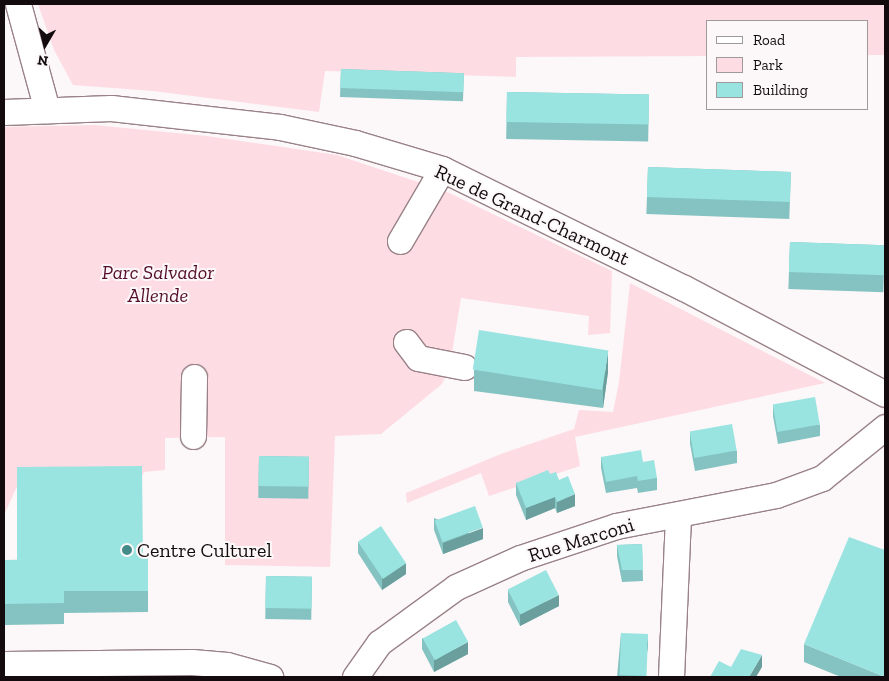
<!DOCTYPE html>
<style>
body{margin:0}
#map{position:relative;width:889px;height:681px;overflow:hidden;background:#fcf7f8;font-family:"Zilla Slab",serif}
div>[style]{position:absolute}
[style*='--x']{left:calc(var(--x)*1px);top:calc(var(--y)*1px);width:calc(var(--w)*1px);rotate:calc(var(--a)*1deg)}
.green>*{inset:0;background:#fddce4}
.roads{filter:drop-shadow(1px 0 #998287) drop-shadow(-1px 0 #998287) drop-shadow(0 1px #998287) drop-shadow(0 -1px #998287)}
.minor>*{height:25px;margin:-12.5px;padding:0 12.5px;transform-origin:12.5px;border-radius:12.5px;background:#fff}
.wall>*{inset:0;background:#84c3c1;transform-origin:0 0}
.shaded-wall>*{inset:0;background:#6b9f9d}
.building>*{inset:0;background:#99e3e0;transform-origin:0 0}
.dots>*{width:14px;height:14px;translate:-50% -50%;box-sizing:border-box;border:2px solid #fcf7f8;border-radius:50%}
span{translate:-50% -50%;white-space:nowrap;text-align:center;line-height:1.15;-webkit-text-stroke:4px #fcf7f8;paint-order:stroke}
.street-label{font-size:20px;color:#130b0d}
.park-label{font-size:20px;color:#550f2a;font-style:italic}
.poi-label{font-size:20px;color:#130b0d}
.left{translate:0 -50%;text-align:left}
.frame{position:absolute;inset:0;border:5px solid #130b0d;pointer-events:none}
.legend{position:absolute;left:706px;top:20px;width:162px;height:90px;box-sizing:border-box;background:#fcf7f8;border:1px solid #9f999a;margin:0;padding:6px 9px;list-style:none;font-size:15px;color:#130b0d}
.legend li{display:flex;align-items:center;gap:10px;height:25px}
.legend b{width:25px;border:1px solid #9f999a}
.north{position:absolute;left:20px;top:20px;width:50px;height:50px;-webkit-text-stroke:4px #fcf7f8;paint-order:stroke;rotate:188deg;font-size:14px;font-weight:700;line-height:20px;text-align:center;color:#130b0d}
.north::after{content:'';display:block;margin:auto;width:18px;height:22px;background:#130b0d;clip-path:polygon(50% 0,100% 100%,50% 72%,0 100%)}
</style>
<div id="map">
<div class="green">
<div style="clip-path:polygon(38px 4px,885px 4px,885px 55px,868px 55px,868px 21px,708px 21px,708px 56px,516px 57px,516px 77px,325px 71px,319px 112px,153px 91px,73px 85px,54px 50px)"></div>
<div style="clip-path:polygon(94px 125px,207px 136px,337px 155px,445px 191px,612px 271px,610px 333px,588px 335px,589px 316px,461px 298px,450px 365px,442px 384px,381px 434px,335px 436px,330px 567px,225px 565px,225px 437px,165px 438px,165px 470px,144px 472px,139px 481px,19px 482px,4px 515px,4px 127px)"></div>
<div style="clip-path:polygon(630px 283px,825px 383px,575px 437px,580px 466px,489px 496px,481px 473px,407px 503px,406px 493px,501px 454px,574px 429px,579px 410px,613px 412px,619px 382px)"></div>
</div>
<div class="roads">
<div class="minor">
<div style="--x:18;--y:4;--w:110;--a:74.7"></div>
<div style="--x:4;--y:112;--w:107;--a:-2.1"></div>
<div style="--x:111;--y:108;--w:170;--a:6.4"></div>
<div style="--x:280;--y:127;--w:77;--a:12"></div>
<div style="--x:355;--y:143;--w:91;--a:16.6"></div>
<div style="--x:442;--y:169;--w:270;--a:26.2"></div>
<div style="--x:684;--y:288;--w:227;--a:27.8"></div>
<div style="--x:400;--y:241;--w:83;--a:-59.7"></div>
<div style="--x:406;--y:342;--w:20;--a:53"></div>
<div style="--x:418;--y:358;--w:47;--a:11.1"></div>
<div style="--x:193;--y:436;--w:59;--a:-89"></div>
<div style="--x:4;--y:664;--w:188;--a:-0.6"></div>
<div style="--x:192;--y:662;--w:35;--a:5"></div>
<div style="--x:227;--y:665;--w:45;--a:15.6"></div>
<div style="--x:355;--y:677;--w:42;--a:-54.8"></div>
<div style="--x:379;--y:643;--w:95;--a:-36"></div>
<div style="--x:456;--y:587;--w:70;--a:-24.4"></div>
<div style="--x:520;--y:558;--w:101;--a:-18.4"></div>
<div style="--x:616;--y:526;--w:163;--a:-11"></div>
<div style="--x:776;--y:495;--w:49;--a:-20.3"></div>
<div style="--x:822;--y:478;--w:81;--a:-39"></div>
<div style="--x:671;--y:677;--w:162;--a:-87.5"></div>
</div>
</div>
<div class="wall">
<div style="left:341px;top:69px;width:123px;height:28px;rotate:2deg"></div>
<div style="left:507px;top:92px;width:142px;height:47px;rotate:1deg"></div>
<div style="left:648px;top:167px;width:143px;height:47px;rotate:2deg"></div>
<div style="left:790px;top:242px;width:95px;height:47px;rotate:2deg"></div>
<div style="clip-path:polygon(474px 370px,608px 372px,603px 408px,474px 391px)"></div>
<div style="clip-path:polygon(773px 405px,820px 425px,820px 436px,778px 444px,773px 416px)"></div>
<div style="clip-path:polygon(690px 432px,737px 451px,737px 463px,695px 471px,690px 444px)"></div>
<div style="left:259px;top:456px;width:50px;height:42px;rotate:1deg"></div>
<div style="clip-path:polygon(601px 457px,643px 462px,657px 478px,657px 490px,638px 493px,637px 488px,606px 493px,601px 468px)"></div>
<div style="clip-path:polygon(550px 474px,559px 480px,575px 506px,557px 513px,555px 508px,526px 520px,516px 495px,516px 483px)"></div>
<div style="clip-path:polygon(434px 518px,483px 539px,443px 554px,434px 530px)"></div>
<div style="clip-path:polygon(358px 542px,406px 574px,382px 590px,358px 553px)"></div>
<div style="clip-path:polygon(642px 544px,643px 581px,622px 582px,617px 556px,617px 545px)"></div>
<div style="clip-path:polygon(143px 558px,148px 558px,148px 612px,64px 613px,64px 624px,5px 625px,5px 643px,4px 643px,4px 560px)"></div>
<div style="left:266px;top:576px;width:46px;height:43px;rotate:1deg"></div>
<div style="clip-path:polygon(508px 590px,559px 606px,520px 626px,508px 602px)"></div>
<div style="clip-path:polygon(621px 633px,648px 645px,644px 677px,617px 677px)"></div>
<div style="clip-path:polygon(422px 638px,468px 654px,434px 672px,422px 649px)"></div>
<div style="clip-path:polygon(804px 644px,885px 677px,841px 677px,804px 662px)"></div>
</div>
<div class="shaded-wall">
<div style="clip-path:polygon(608px 350px,608px 372px,603px 408px,603px 387px)"></div>
<div style="clip-path:polygon(575px 494px,575px 506px,557px 513px,557px 502px)"></div>
<div style="clip-path:polygon(555px 497px,555px 508px,526px 520px,526px 508px)"></div>
<div style="clip-path:polygon(483px 528px,483px 539px,443px 554px,443px 543px)"></div>
<div style="clip-path:polygon(406px 563px,406px 574px,382px 590px,382px 578px)"></div>
<div style="clip-path:polygon(559px 595px,559px 606px,520px 626px,520px 614px)"></div>
<div style="clip-path:polygon(648px 634px,648px 645px,644px 677px,643px 677px)"></div>
<div style="clip-path:polygon(468px 642px,468px 654px,434px 672px,434px 660px)"></div>
<div style="clip-path:polygon(762px 655px,762px 667px,756px 677px,749px 677px)"></div>
</div>
<div class="building">
<div style="left:341px;top:69px;width:123px;height:19px;rotate:2deg"></div>
<div style="left:507px;top:92px;width:142px;height:30px;rotate:1deg"></div>
<div style="left:648px;top:167px;width:143px;height:30px;rotate:2deg"></div>
<div style="left:790px;top:242px;width:95px;height:30px;rotate:2deg"></div>
<div style="left:479px;top:330px;width:131px;height:40px;rotate:9deg"></div>
<div style="left:815px;top:397px;width:28px;height:43px;rotate:80deg"></div>
<div style="left:732px;top:424px;width:27px;height:43px;rotate:80deg"></div>
<div style="clip-path:polygon(641px 450px,643px 462px,654px 460px,657px 478px,638px 481px,637px 476px,606px 482px,601px 457px)"></div>
<div style="left:259px;top:456px;width:50px;height:30px;rotate:1deg"></div>
<div style="clip-path:polygon(142px 466px,143px 558px,148px 558px,148px 591px,64px 591px,64px 603px,5px 604px,5px 622px,4px 622px,4px 560px,17px 560px,17px 467px)"></div>
<div style="clip-path:polygon(548px 470px,550px 474px,556px 472px,559px 480px,568px 476px,575px 494px,557px 502px,555px 497px,526px 508px,516px 483px)"></div>
<div style="left:475px;top:506px;width:23px;height:43px;rotate:70deg"></div>
<div style="left:381px;top:526px;width:45px;height:28px;rotate:56deg"></div>
<div style="clip-path:polygon(849px 537px,885px 550px,885px 677px,804px 644px)"></div>
<div style="clip-path:polygon(642px 544px,643px 570px,622px 570px,617px 545px)"></div>
<div style="left:546px;top:570px;width:28px;height:43px;rotate:63deg"></div>
<div style="left:266px;top:576px;width:46px;height:32px;rotate:1deg"></div>
<div style="left:456px;top:620px;width:25px;height:38px;rotate:61deg"></div>
<div style="left:621px;top:633px;width:27px;height:42px;rotate:2deg"></div>
<div style="clip-path:polygon(741px 649px,762px 655px,749px 677px,710px 677px,719px 661px,731px 667px)"></div>
</div>
<div class="dots">
<div style="left:127px;top:550px;background:#438b89"></div>
</div>
<div class="street-label">
<span style="left:532px;top:215px;rotate:25deg">Rue de Grand-Charmont</span>
<span style="left:581px;top:540px;rotate:-17deg">Rue Marconi</span>
</div>
<div class="park-label">
<span style="left:158px;top:284px">Parc Salvador<br>Allende</span>
</div>
<div class="poi-label">
<span class="left" style="left:137px;top:550px">Centre Culturel</span>
</div>
<div class="frame"></div>
<ul class="legend">
<li><b style="height:6px;background:#fff"></b>Road</li>
<li><b style="height:14px;background:#fddce4"></b>Park</li>
<li><b style="height:14px;background:#99e3e0"></b>Building</li>
</ul>
<div class="north">N</div>
</div>
